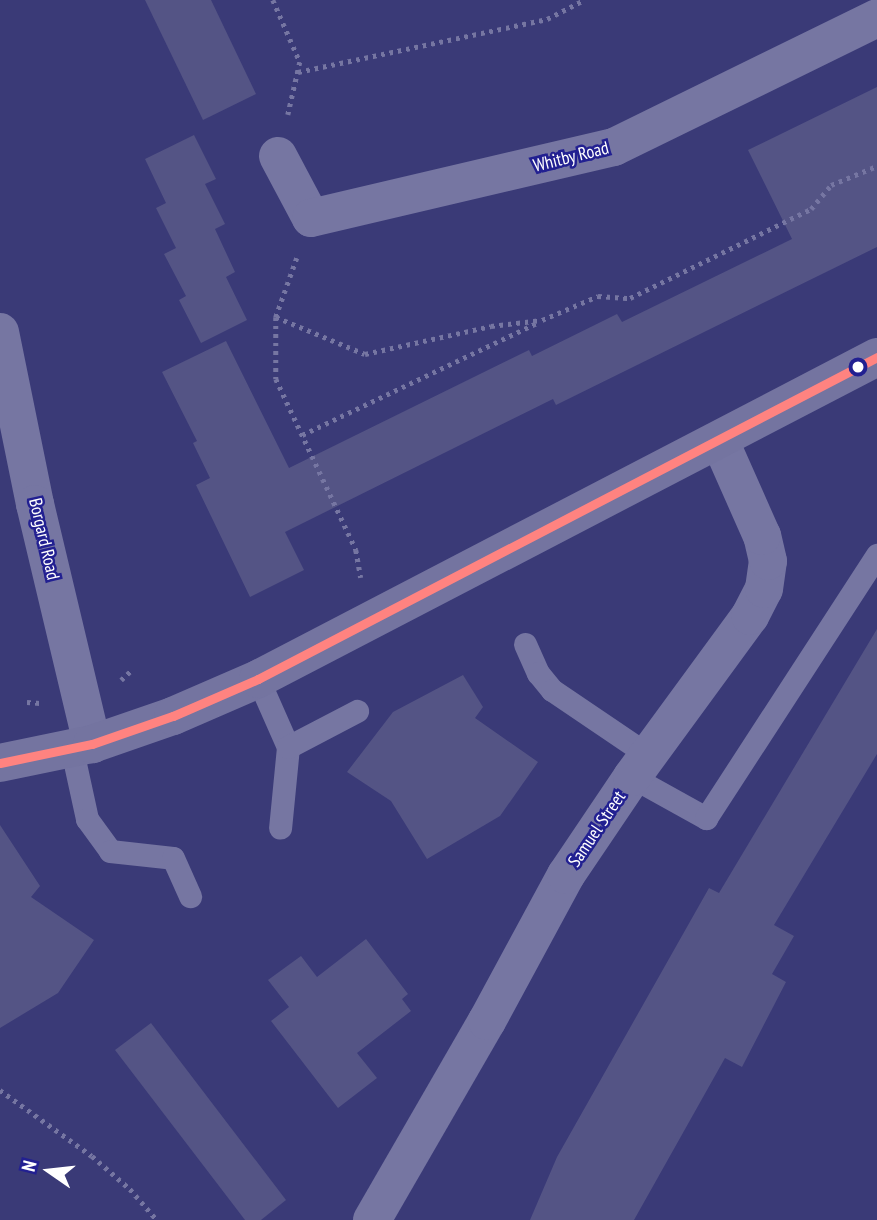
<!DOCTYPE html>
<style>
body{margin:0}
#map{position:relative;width:877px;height:1220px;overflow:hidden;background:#3a3a77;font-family:"PT Sans Narrow",sans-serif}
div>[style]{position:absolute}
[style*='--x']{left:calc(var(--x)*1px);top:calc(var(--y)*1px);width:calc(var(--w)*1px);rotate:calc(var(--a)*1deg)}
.building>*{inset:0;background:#545485}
.path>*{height:4.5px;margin-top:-2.25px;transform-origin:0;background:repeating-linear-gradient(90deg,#7676a2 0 3.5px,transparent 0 8.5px)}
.lane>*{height:23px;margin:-11.5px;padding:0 11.5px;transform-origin:11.5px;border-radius:11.5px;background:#7676a2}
.street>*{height:38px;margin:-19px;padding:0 19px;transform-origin:19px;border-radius:19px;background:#7676a2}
.secondary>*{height:38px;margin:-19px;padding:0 19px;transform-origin:19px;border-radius:19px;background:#7474a0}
.bus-1>*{height:9px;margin:-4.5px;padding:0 4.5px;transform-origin:4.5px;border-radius:4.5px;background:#ff8380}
.dots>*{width:19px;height:19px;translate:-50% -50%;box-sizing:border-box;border:4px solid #222091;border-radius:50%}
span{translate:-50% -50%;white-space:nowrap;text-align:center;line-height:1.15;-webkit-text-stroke:5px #222091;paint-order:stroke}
.street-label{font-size:18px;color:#fff}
.north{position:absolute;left:14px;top:1136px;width:70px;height:70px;-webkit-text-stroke:5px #222091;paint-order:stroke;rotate:284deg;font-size:19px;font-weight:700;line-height:28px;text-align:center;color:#fff}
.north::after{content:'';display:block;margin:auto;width:24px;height:32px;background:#fff;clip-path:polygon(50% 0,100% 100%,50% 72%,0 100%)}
</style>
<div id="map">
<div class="building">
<div style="clip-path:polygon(145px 0,211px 0,256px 94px,203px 120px)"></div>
<div style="clip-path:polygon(877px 87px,877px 247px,556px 405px,553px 399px,285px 532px,304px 570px,250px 597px,196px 485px,210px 478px,193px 443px,197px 441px,162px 372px,226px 341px,289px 468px,529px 350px,532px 356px,617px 314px,622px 322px,792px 239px,748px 150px)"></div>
<div style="clip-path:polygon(194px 135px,216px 179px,205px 184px,225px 224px,215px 229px,235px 272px,226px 277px,247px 320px,201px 343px,179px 300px,186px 296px,164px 254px,176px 248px,156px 208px,166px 203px,145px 159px)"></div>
<div style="clip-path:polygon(877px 629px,877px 754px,774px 925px,794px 936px,772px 974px,786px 982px,742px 1067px,725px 1058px,634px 1220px,530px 1220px,557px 1157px,709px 888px,719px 893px)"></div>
<div style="clip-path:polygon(463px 675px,483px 707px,475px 718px,538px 762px,500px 816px,427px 859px,391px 801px,347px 772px,393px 712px)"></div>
<div style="clip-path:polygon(0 825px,40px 886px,31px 897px,94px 940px,58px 993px,0 1028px)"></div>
<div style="clip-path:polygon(366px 939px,408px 994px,402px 999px,411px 1011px,357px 1053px,377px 1078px,338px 1108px,271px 1021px,289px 1007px,268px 980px,301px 956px,317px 977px)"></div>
<div style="clip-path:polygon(151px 1023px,286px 1200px,261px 1220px,245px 1220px,115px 1050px)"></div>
</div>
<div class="path">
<div style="--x:273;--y:0;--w:68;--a:66.5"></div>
<div style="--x:300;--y:62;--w:54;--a:102.8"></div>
<div style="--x:298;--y:72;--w:255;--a:-12"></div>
<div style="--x:547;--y:19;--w:42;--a:-27.2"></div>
<div style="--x:297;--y:258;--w:63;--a:109.6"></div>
<div style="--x:276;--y:317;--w:62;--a:90"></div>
<div style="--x:276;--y:379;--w:189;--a:64.9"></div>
<div style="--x:356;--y:550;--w:28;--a:80"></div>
<div style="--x:276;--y:317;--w:96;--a:22.6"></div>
<div style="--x:365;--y:354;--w:129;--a:-12.5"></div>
<div style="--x:491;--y:326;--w:51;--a:-6.7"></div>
<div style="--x:542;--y:320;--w:61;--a:-23.2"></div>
<div style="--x:598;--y:296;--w:32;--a:4"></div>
<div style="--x:630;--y:298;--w:202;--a:-26.2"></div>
<div style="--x:811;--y:209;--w:31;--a:-50"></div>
<div style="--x:831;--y:185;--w:50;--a:-22.4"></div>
<div style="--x:302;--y:435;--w:263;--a:-25.5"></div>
<div style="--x:121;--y:680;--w:16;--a:-43"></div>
<div style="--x:27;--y:702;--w:13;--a:4"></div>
<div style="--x:0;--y:1090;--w:113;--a:35.7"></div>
<div style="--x:92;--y:1156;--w:50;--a:41"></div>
<div style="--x:130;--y:1189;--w:41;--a:48.9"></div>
</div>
<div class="lane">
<div style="--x:525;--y:644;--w:32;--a:66"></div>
<div style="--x:538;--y:673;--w:22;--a:51"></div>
<div style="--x:552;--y:690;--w:116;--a:34.1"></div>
<div style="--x:258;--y:679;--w:74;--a:66.2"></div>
<div style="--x:288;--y:747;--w:81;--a:95.6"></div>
<div style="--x:288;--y:747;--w:78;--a:-27.6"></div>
<div style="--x:72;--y:750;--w:71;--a:77.7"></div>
<div style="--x:87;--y:819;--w:39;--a:54"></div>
<div style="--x:110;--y:851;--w:63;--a:6.3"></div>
<div style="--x:173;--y:858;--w:42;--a:65.9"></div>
<div style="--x:632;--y:777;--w:85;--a:29"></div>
<div style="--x:706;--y:818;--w:314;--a:-57"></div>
</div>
<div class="street">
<div style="--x:278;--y:156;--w:70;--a:62"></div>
<div style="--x:311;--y:218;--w:311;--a:-13.2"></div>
<div style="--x:614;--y:147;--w:293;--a:-26.1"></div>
<div style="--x:0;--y:332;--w:176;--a:78.5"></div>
<div style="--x:35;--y:504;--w:247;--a:76.6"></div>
<div style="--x:372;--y:1220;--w:230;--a:-60"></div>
<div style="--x:487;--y:1021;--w:166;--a:-61.6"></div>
<div style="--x:566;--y:875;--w:118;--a:-56"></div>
<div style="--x:632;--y:777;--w:200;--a:-53.8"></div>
<div style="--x:750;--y:616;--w:30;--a:-63"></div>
<div style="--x:764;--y:589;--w:28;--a:-82"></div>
<div style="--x:768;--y:561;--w:26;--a:-103"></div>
<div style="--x:762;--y:536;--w:104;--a:-113.9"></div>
</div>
<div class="secondary">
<div style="--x:0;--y:763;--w:94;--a:-11.7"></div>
<div style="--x:92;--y:744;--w:86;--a:-19.1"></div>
<div style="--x:173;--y:716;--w:93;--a:-23.5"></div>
<div style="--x:258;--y:679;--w:698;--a:-27.48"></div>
</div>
<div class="bus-1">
<div style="--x:0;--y:763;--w:94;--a:-11.7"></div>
<div style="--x:92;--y:744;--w:86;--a:-19.1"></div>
<div style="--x:173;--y:716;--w:93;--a:-23.5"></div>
<div style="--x:258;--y:679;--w:698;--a:-27.48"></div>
</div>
<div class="dots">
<div style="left:858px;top:367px;background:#fff"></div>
</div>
<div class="street-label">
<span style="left:571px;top:157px;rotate:-14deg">Whitby Road</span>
<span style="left:44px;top:539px;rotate:77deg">Borgard Road</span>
<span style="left:597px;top:829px;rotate:-56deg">Samuel Street</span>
</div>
<div class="north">N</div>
</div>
